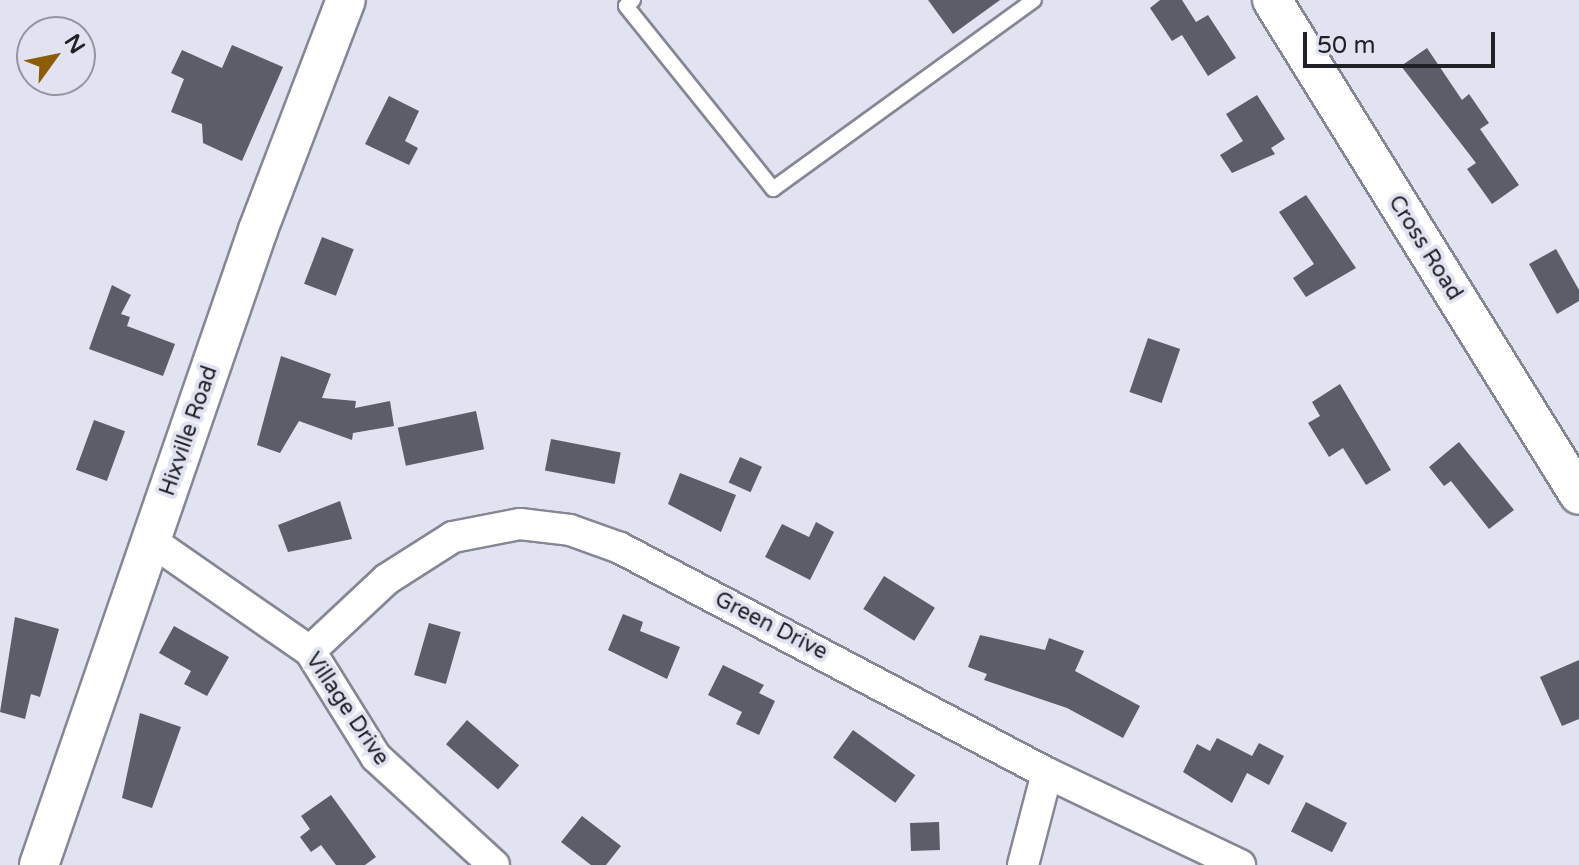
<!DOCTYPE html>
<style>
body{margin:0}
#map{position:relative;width:1579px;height:865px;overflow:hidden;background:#e1e3f1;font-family:"Varela Round",sans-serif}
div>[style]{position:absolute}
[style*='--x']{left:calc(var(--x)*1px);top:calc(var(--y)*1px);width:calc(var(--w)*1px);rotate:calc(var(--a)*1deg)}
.building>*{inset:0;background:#5b5d68;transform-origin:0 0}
.roads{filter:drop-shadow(2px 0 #868794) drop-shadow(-2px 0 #868794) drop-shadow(0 2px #868794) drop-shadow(0 -2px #868794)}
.service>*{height:14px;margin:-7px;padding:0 7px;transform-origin:7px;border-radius:7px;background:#fff}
.minor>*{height:30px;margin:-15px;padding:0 15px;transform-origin:15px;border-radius:15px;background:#fff}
.tertiary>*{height:38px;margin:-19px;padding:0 19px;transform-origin:19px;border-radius:19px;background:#fff}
span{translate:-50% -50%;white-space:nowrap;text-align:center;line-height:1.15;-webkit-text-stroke:8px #e1e3f1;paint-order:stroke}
.street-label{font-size:22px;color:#202126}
.north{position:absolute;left:16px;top:16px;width:80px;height:80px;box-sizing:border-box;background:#e1e3f1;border:2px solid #9495a0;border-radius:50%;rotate:57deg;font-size:22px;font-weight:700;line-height:32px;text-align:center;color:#202126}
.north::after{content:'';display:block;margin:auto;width:28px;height:36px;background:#8d5c07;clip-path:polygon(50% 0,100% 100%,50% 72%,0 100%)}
.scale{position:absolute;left:1303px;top:32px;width:192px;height:36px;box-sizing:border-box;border:4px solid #202126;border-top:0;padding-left:10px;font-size:24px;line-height:28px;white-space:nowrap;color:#202126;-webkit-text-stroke:6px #e1e3f1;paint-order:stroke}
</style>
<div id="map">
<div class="building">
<div style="clip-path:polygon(928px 0,1000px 0,953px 34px)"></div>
<div style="clip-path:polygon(1160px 0,1182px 0,1196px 22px,1208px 15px,1236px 58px,1208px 76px,1182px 35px,1172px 41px,1150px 8px)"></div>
<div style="clip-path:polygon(232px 45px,283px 67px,242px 161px,203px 143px,202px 124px,171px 112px,184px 79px,171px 73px,182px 50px,222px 68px)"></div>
<div style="clip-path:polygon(1427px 48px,1462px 100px,1469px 94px,1489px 123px,1480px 129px,1519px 185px,1492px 204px,1467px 169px,1476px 163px,1401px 66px)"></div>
<div style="clip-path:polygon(1257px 95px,1285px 139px,1271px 148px,1275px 154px,1232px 173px,1220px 155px,1243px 141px,1226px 114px)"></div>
<div style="clip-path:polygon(389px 96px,419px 111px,405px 141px,418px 148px,409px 165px,365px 144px)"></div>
<div style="clip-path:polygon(1306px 195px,1356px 268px,1306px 297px,1293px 278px,1314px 264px,1279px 212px)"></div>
<div style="left:322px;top:237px;width:34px;height:50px;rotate:21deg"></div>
<div style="clip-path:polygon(1556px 249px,1579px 290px,1579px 301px,1557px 314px,1529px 264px)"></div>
<div style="clip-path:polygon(112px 285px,131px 295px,121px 314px,130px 317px,127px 326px,175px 344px,163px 376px,89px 349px)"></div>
<div style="left:1148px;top:338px;width:34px;height:57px;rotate:19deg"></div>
<div style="clip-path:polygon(281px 356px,331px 374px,322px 398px,356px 401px,355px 408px,390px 401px,394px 426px,353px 433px,352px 440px,299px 421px,280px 453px,257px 445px)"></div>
<div style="clip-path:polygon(1340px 384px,1391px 470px,1366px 485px,1343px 448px,1329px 457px,1308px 423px,1320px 416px,1312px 402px)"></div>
<div style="left:476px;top:411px;width:39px;height:80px;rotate:78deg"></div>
<div style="left:94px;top:420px;width:33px;height:53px;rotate:20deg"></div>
<div style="left:551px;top:439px;width:71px;height:32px;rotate:11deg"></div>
<div style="clip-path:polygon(1459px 442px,1514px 510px,1489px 529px,1451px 481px,1444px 486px,1429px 467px)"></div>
<div style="left:740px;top:457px;width:24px;height:28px;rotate:24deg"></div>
<div style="clip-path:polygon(680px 473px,736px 495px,721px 532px,668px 504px)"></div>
<div style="clip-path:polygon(340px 501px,352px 539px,288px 552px,278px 525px)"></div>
<div style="clip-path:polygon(816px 522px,834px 532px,810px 580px,765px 557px,782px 524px,809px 537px)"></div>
<div style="left:884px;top:576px;width:60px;height:39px;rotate:32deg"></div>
<div style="clip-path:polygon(623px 614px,643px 622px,640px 631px,680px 647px,667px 679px,608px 650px)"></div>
<div style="clip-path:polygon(15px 617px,59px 629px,40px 697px,31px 694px,25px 719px,0 712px)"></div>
<div style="left:429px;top:623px;width:33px;height:54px;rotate:16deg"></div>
<div style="clip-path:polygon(174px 626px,229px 657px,207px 696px,184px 684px,191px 671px,159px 653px)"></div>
<div style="clip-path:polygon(980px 635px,1045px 650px,1049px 638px,1084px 651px,1075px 671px,1140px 706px,1123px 738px,1067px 708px,984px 680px,987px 674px,968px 667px)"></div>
<div style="clip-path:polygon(1579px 660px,1579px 719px,1562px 726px,1540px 677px)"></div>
<div style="clip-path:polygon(723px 665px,764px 685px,759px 693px,775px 701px,759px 735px,736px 724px,742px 712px,708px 695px)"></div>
<div style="clip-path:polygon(140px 713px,181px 727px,152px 808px,122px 798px)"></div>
<div style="left:467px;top:720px;width:69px;height:32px;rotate:41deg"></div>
<div style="left:853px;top:730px;width:77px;height:34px;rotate:36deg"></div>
<div style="clip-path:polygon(1217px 738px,1252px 756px,1259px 743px,1284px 756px,1269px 785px,1247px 773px,1232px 803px,1183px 772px,1197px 744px,1210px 751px)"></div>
<div style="clip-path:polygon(331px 795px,376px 857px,365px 865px,336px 865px,321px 845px,311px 852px,300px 837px,310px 829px,301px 816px)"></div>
<div style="left:1306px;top:802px;width:46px;height:33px;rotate:27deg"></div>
<div style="clip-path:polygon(582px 816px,621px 846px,606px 865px,591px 865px,561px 842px)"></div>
<div style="left:939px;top:822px;width:28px;height:29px;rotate:88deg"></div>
</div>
<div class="roads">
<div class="service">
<div style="--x:633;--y:0;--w:9;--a:139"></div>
<div style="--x:626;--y:6;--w:235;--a:51.2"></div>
<div style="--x:773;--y:189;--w:322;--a:-35.9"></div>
</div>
<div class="minor">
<div style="--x:150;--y:540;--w:195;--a:34.8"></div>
<div style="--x:310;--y:651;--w:125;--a:58.1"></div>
<div style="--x:376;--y:757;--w:160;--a:42.5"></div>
<div style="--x:310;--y:651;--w:105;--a:-43.1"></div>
<div style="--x:387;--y:579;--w:78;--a:-32.5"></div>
<div style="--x:453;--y:537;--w:68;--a:-11"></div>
<div style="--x:520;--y:524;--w:50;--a:6.8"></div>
<div style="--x:570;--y:530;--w:53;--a:19.8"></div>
<div style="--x:620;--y:548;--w:483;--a:27.8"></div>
<div style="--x:1047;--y:773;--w:214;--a:25.5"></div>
<div style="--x:1023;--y:865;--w:95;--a:-75.4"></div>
</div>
<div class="tertiary">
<div style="--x:1272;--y:0;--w:582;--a:58.19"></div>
<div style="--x:39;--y:865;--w:672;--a:-70.97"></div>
<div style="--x:258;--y:230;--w:246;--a:-69.1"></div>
</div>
</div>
<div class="street-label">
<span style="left:1425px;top:248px;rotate:58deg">Cross Road</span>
<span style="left:189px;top:431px;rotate:-71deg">Hixville Road</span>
<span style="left:771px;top:626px;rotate:27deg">Green Drive</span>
<span style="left:347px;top:709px;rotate:56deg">Village Drive</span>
</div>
<div class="north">N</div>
<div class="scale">50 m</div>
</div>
